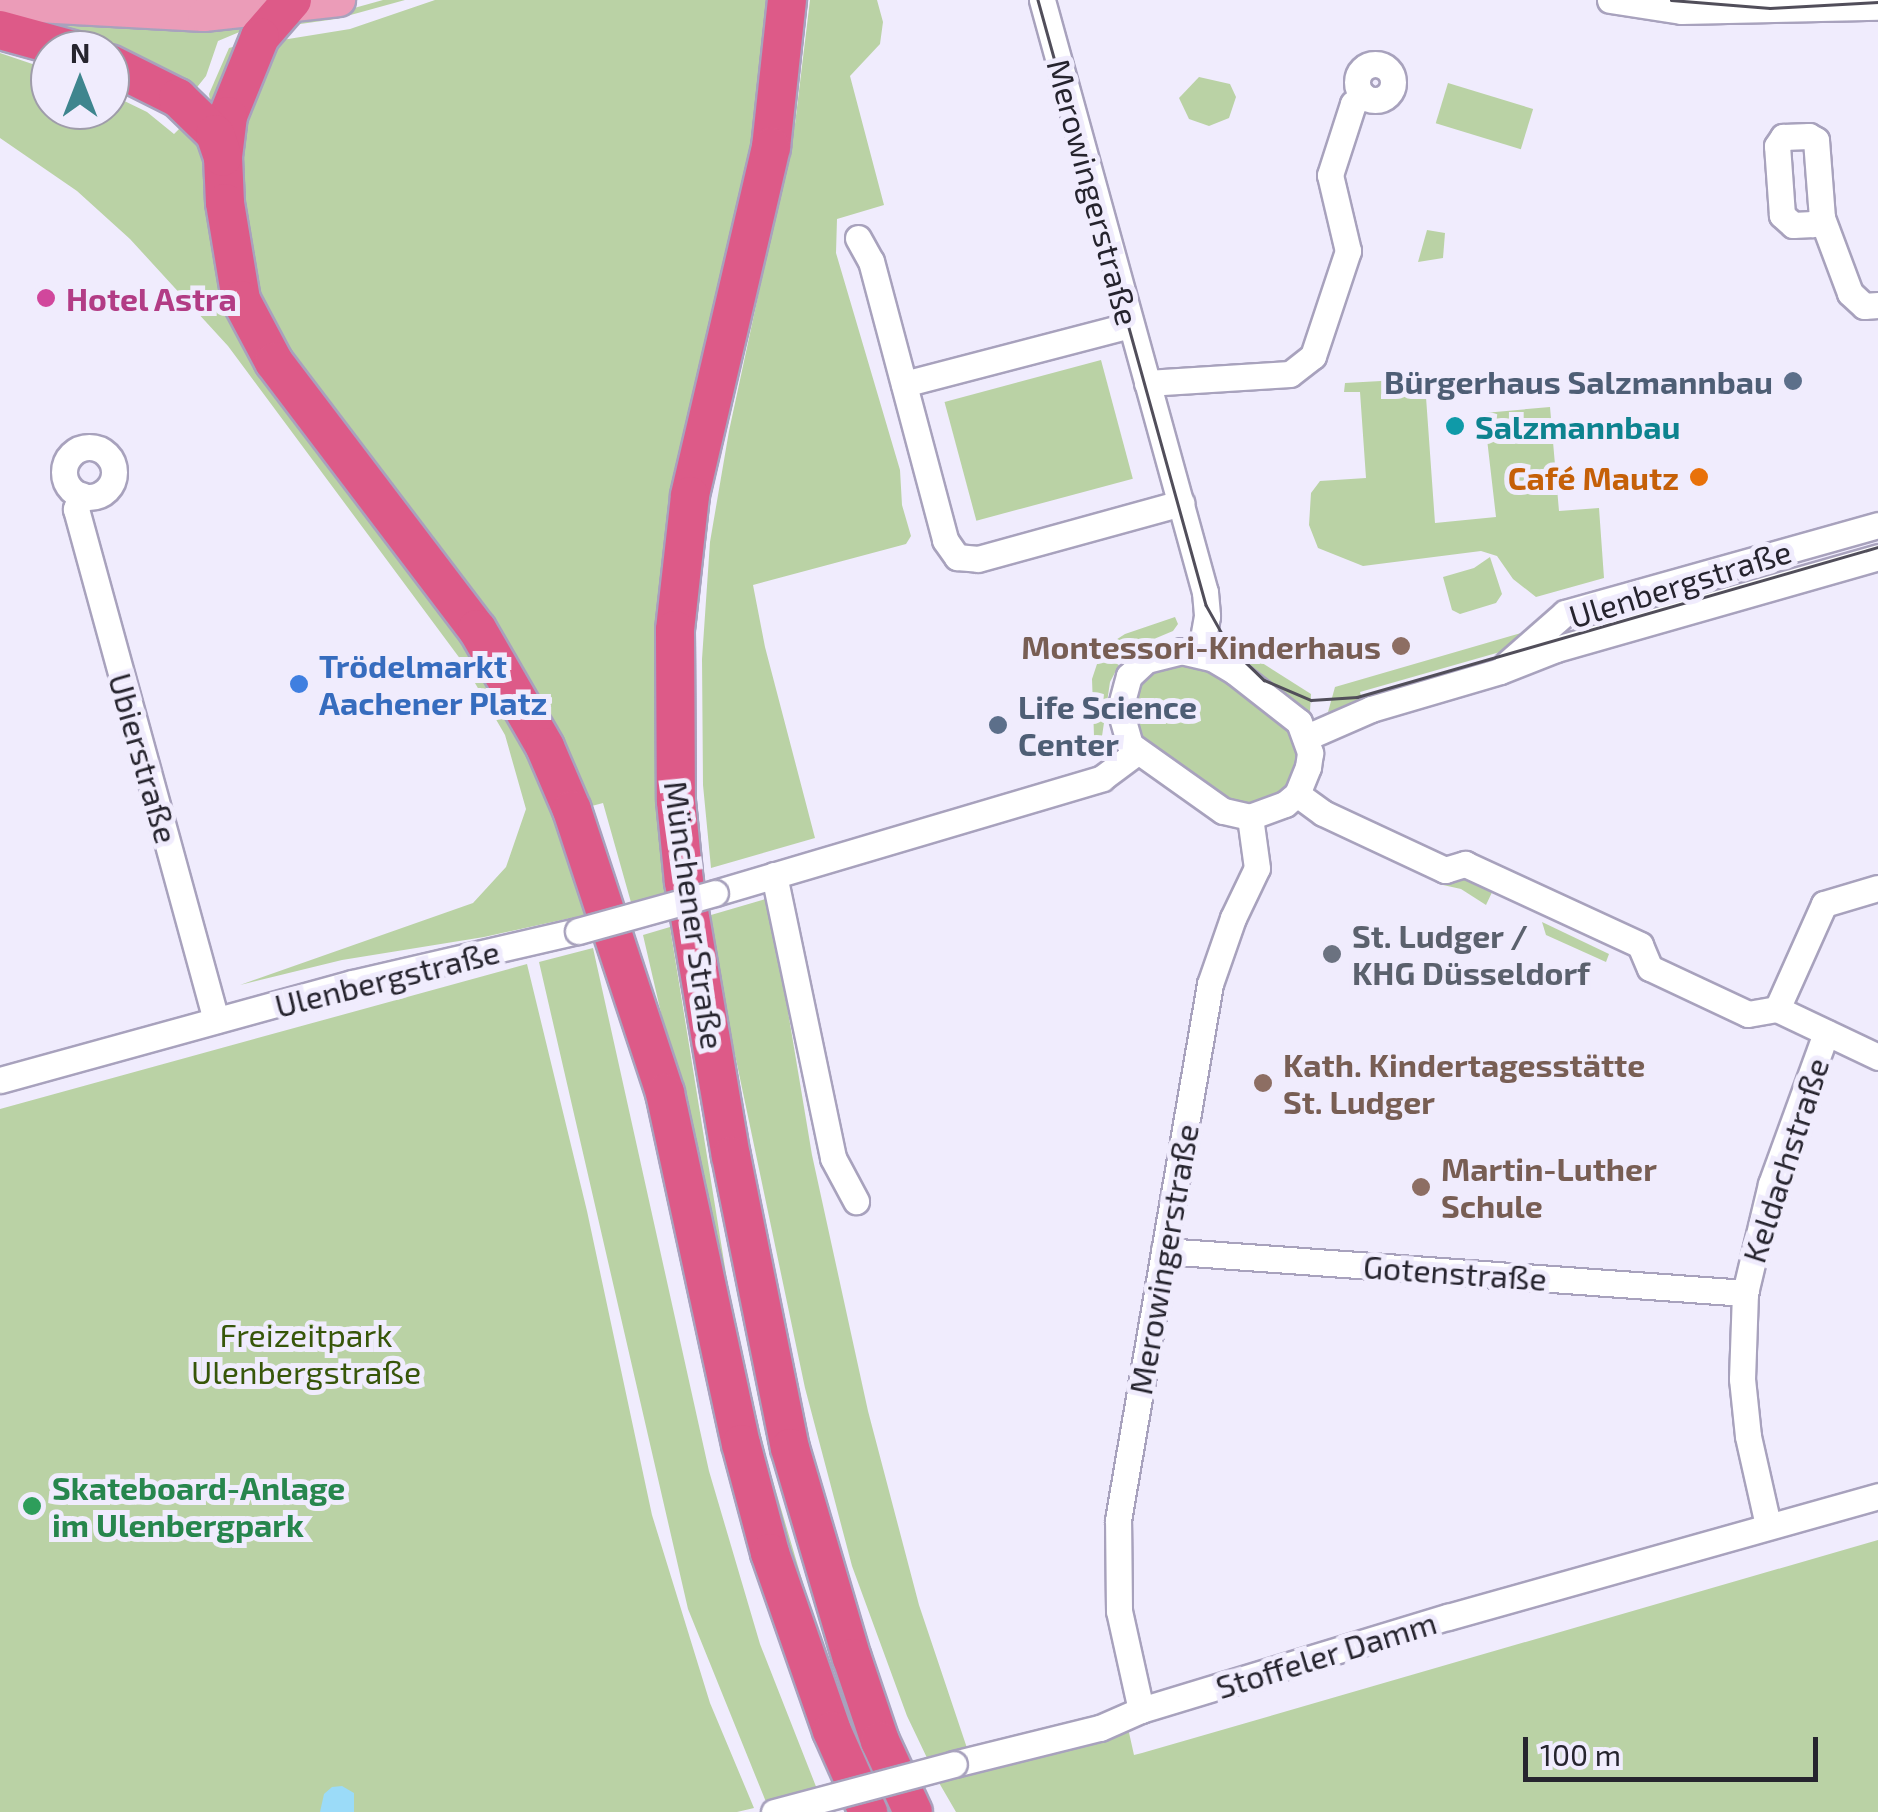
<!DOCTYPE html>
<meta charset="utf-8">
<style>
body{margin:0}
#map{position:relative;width:1878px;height:1812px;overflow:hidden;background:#f0ecfd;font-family:"Exo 2",sans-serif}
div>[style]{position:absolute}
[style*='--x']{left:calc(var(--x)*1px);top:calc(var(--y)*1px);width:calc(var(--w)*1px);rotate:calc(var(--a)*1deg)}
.green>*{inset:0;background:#bad2a5;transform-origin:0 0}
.water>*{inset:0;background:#9bdbf8}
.roads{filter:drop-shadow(2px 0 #a8a2bd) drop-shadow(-2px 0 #a8a2bd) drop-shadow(0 2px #a8a2bd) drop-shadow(0 -2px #a8a2bd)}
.minor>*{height:25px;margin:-12.5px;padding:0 12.5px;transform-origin:12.5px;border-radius:12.5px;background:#fff}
.minor>.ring{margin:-12.5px;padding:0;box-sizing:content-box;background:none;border:25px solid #fff;border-radius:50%}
.major>*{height:32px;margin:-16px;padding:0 16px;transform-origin:16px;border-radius:16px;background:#eb9cb8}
.highway>*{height:38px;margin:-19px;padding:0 19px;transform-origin:19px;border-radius:19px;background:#dd5a88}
.tram>*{height:2.5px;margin:-1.25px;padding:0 1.25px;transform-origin:1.25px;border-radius:1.25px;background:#514e5a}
.bridges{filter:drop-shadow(2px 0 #a8a2bd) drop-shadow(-2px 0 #a8a2bd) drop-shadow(0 2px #a8a2bd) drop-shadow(0 -2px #a8a2bd)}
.minor-bridge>*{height:25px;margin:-12.5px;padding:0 12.5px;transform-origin:12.5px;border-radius:12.5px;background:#fff}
.dots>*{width:28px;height:28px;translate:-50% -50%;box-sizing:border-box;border:5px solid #f0ecfd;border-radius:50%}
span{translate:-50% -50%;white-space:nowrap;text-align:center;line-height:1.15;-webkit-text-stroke:10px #f0ecfd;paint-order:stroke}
.street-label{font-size:32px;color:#26242e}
.hotel-label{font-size:32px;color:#b23c85;font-weight:700}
.left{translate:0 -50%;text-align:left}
.service-label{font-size:32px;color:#4e5e75;font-weight:700}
.right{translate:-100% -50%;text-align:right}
.culture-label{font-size:32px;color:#0d838f;font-weight:700}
.food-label{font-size:32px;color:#c56008;font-weight:700}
.education-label{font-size:32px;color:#785e54;font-weight:700}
.shop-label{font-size:32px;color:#366cbe;font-weight:700}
.worship-label{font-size:32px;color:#5b616d;font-weight:700}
.park-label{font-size:32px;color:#375609}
.leisure-label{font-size:32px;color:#27864d;font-weight:700}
.north{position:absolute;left:30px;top:30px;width:100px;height:100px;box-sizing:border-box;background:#f0ecfd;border:2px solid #9f9caa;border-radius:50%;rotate:0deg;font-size:28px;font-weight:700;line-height:40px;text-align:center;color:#26242e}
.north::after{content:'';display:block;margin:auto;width:35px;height:45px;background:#3e858e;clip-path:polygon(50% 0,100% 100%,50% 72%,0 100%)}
.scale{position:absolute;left:1523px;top:1737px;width:295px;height:45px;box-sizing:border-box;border:5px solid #26242e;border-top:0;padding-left:12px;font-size:30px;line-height:35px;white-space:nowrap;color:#26242e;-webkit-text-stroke:8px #f0ecfd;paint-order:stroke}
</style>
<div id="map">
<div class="green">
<div style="clip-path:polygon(383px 0,405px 0,336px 19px,293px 25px)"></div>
<div style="clip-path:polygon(435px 0,771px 0,766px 98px,694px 392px,675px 491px,669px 896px,632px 906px,603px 803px,588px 807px,271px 324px,254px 280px,241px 205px,242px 135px,258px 76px,282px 40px,350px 29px)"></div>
<div style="clip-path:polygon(810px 0,877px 0,883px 22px,880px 44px,850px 76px,884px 205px,837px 219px,836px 253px,900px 470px,902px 505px,911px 536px,906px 544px,753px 585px,765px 647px,815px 838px,711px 868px,703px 785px,702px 659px,710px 542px,729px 431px,795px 124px)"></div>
<div style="clip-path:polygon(43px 22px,203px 29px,249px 28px,218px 41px,206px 76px,194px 91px,125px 54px)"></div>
<div style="clip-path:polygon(240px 45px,216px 104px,211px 106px,209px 94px,229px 48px)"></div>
<div style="clip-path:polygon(0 53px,50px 70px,50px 110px,110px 110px,110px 94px,147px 112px,174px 134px,187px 121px,206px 154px,216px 238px,366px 501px,524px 730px,589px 914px,484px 937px,342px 960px,240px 985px,473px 903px,506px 867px,526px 809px,505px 735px,464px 664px,228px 346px,130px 239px,77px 191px,0 138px)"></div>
<div style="clip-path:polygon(1199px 77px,1230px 84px,1236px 97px,1229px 118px,1209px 126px,1189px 119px,1179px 98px)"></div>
<div style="left:1448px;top:83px;width:89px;height:42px;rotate:17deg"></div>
<div style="clip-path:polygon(1427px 230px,1445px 233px,1443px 258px,1418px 262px)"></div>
<div style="left:1101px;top:360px;width:123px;height:162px;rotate:75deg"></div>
<div style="clip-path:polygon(1417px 379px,1425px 383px,1435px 523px,1496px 517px,1484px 413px,1550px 407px,1559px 511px,1599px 508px,1604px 578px,1536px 597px,1513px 579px,1497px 556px,1481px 551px,1363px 566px,1318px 548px,1309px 525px,1311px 493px,1320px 481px,1366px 478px,1360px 392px,1344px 392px,1345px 383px)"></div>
<div style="clip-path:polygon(1490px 557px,1502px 594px,1496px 603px,1460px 614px,1452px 610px,1443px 577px,1474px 568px)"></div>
<div style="clip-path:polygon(1175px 617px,1178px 624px,1173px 631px,1142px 644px,1128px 656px,1108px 645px,1125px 634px)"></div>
<div style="clip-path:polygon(1521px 633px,1524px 639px,1507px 650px,1360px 692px,1363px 703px,1328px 712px,1335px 687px)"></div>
<div style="clip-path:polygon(1245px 652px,1311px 694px,1310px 711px,1298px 708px,1233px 661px)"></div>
<div style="clip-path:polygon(1100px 655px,1119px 665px,1110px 682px,1101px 743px,1094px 736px,1092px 679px)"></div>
<div style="clip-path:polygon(1190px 662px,1217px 672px,1291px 732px,1298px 747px,1298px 762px,1292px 781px,1277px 797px,1257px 805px,1230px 803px,1142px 742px,1131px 706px,1137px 686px,1150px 670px,1168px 663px)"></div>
<div style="clip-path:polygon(1466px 873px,1495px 886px,1486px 905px,1461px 889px,1443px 885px)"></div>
<div style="clip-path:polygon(769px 898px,812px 1155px,868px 1411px,919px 1605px,969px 1754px,928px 1760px,907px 1716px,852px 1566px,805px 1388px,725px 1007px,711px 915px)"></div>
<div style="clip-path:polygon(1542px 922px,1609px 954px,1606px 962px,1546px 935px)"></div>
<div style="clip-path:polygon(670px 927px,733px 1317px,767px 1461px,820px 1641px,891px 1812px,885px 1812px,855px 1748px,787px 1559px,643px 935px)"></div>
<div style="clip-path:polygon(593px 948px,709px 1471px,760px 1644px,826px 1812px,814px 1812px,808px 1791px,766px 1802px,688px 1609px,539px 962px)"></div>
<div style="clip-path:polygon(527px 964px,587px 1211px,652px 1515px,710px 1703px,754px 1808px,737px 1812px,0 1812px,0 1109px)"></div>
<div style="clip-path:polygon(1878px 1540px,1878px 1812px,956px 1812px,938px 1781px,1128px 1728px,1134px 1755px,1142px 1753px)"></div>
</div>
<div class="water">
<div style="clip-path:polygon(342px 1786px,354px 1793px,354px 1812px,320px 1812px,324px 1794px,332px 1787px)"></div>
</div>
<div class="roads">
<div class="minor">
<div style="--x:1042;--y:0;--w:614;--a:74.61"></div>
<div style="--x:1205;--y:592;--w:24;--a:85"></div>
<div style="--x:1207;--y:616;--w:39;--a:100"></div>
<div style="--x:1610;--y:0;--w:72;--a:8.8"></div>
<div style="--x:1681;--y:11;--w:197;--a:-1.2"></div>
<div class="ring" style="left:1357px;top:64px;width:11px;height:11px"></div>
<div style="--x:1822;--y:218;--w:11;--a:146"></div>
<div style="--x:1813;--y:224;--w:20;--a:177"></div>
<div style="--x:1793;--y:225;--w:15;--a:-138"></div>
<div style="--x:1782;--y:215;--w:69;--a:-94.1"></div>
<div style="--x:1777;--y:146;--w:11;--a:-56"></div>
<div style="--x:1783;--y:137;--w:26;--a:-2"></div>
<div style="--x:1809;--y:136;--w:8;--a:30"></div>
<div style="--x:1816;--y:140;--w:78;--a:85.6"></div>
<div style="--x:1822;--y:218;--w:80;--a:69.5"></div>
<div style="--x:1850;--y:293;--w:19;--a:43"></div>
<div style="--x:1864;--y:306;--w:14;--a:-4"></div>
<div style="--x:858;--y:238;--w:26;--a:61"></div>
<div style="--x:871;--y:261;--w:289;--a:75.1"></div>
<div style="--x:945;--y:540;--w:21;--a:55"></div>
<div style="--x:957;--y:557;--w:21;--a:5"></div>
<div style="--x:978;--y:559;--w:211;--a:-15.4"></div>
<div style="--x:1147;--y:383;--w:143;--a:-3.6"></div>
<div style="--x:1290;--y:374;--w:29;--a:-38"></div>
<div style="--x:1313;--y:356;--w:111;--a:-71.6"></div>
<div style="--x:1348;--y:251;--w:78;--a:-103.3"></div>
<div style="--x:1330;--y:175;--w:75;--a:-72.1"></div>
<div style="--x:1353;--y:104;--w:13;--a:-45"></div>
<div style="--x:904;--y:384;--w:234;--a:-14.6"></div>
<div class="ring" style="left:64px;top:447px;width:25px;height:25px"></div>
<div style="--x:81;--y:495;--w:15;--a:110"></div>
<div style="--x:76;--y:509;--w:530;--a:74.68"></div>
<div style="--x:1181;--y:651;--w:32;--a:13"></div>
<div style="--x:1212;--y:658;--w:27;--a:31"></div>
<div style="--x:1235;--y:672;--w:81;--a:38"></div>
<div style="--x:1299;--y:722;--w:33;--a:70"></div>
<div style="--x:1310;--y:753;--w:14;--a:98"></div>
<div style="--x:1308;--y:767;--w:29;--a:112"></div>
<div style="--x:1297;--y:794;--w:16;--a:140"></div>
<div style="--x:1285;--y:804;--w:37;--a:160"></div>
<div style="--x:1250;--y:817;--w:28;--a:-167"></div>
<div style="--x:1223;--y:811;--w:114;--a:-144.6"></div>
<div style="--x:1130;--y:745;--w:37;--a:-106"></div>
<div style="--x:1120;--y:709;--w:34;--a:-75"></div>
<div style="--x:1129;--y:676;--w:23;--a:-43"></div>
<div style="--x:1146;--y:660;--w:36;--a:-14"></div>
<div style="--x:1507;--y:664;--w:77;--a:-41.3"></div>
<div style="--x:1565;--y:613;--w:325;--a:-15.7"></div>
<div style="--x:1307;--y:737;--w:70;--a:-23.6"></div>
<div style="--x:1371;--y:709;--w:134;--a:-16.4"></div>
<div style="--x:1500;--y:671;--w:60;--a:-21.4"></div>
<div style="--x:1556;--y:649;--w:335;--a:-15.9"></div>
<div style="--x:1297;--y:794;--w:32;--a:36"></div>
<div style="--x:1323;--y:813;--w:135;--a:25"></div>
<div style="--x:1445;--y:870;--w:21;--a:-17"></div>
<div style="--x:1465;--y:864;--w:193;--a:24.8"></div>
<div style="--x:1640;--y:945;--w:25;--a:67"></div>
<div style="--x:1650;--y:968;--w:108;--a:25.1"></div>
<div style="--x:1748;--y:1014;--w:29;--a:-10"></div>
<div style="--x:1777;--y:1009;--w:112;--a:25.4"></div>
<div style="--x:774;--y:875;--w:289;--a:78.2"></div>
<div style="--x:833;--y:1158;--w:49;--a:61.9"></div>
<div style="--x:715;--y:893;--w:404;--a:-16.5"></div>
<div style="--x:1102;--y:778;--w:44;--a:-36.6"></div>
<div style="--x:1777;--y:1009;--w:115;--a:-65.9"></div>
<div style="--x:1824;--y:904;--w:56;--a:-16.5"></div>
<div style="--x:0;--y:1080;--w:365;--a:-15.4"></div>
<div style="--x:352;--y:983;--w:232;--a:-13"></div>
<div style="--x:1164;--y:1251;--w:583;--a:4.13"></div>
<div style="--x:1768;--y:1525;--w:91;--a:-102.7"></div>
<div style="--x:1748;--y:1436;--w:57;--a:-96"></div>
<div style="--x:1742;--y:1379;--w:86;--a:-88"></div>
<div style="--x:1745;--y:1293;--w:112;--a:-76.6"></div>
<div style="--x:1771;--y:1184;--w:161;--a:-70"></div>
<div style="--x:1141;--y:1710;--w:101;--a:-102.5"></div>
<div style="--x:1119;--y:1611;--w:91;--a:-90.6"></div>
<div style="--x:1118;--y:1520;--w:544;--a:-80.26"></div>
<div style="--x:1210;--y:984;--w:70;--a:-70.8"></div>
<div style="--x:1233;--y:918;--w:55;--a:-64.4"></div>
<div style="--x:1257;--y:868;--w:51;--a:-97.8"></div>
<div style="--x:954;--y:1764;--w:150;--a:-13.9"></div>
<div style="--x:1100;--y:1728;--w:45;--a:-23.7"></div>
<div style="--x:1141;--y:1710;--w:321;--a:-16.9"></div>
<div style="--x:1448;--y:1617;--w:447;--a:-15.7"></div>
</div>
<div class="major">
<div style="--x:0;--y:4;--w:204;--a:3.1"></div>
<div style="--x:204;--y:15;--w:136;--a:-6.3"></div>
</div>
<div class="highway">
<div style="--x:292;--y:0;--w:49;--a:130.9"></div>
<div style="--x:260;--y:37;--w:85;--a:112.1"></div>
<div style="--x:228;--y:116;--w:41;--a:97"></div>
<div style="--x:223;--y:157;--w:46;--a:87.5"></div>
<div style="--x:225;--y:203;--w:98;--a:80.6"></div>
<div style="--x:241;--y:300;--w:70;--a:62"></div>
<div style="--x:274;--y:362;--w:335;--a:52.8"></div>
<div style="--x:477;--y:629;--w:136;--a:60"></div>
<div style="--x:545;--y:747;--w:69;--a:66.8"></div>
<div style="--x:572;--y:810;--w:298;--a:71.8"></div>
<div style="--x:665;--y:1093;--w:359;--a:77.8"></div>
<div style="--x:741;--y:1444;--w:113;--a:75.1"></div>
<div style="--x:770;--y:1553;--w:188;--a:70.8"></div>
<div style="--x:832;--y:1731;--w:89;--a:66"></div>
<div style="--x:787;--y:0;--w:148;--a:96.2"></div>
<div style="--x:771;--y:147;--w:358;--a:103.1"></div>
<div style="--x:690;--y:496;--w:135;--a:96.4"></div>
<div style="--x:675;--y:630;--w:171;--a:89.7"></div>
<div style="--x:676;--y:801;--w:81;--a:84.4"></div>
<div style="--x:684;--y:882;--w:278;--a:80.3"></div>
<div style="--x:731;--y:1156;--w:298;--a:78.6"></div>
<div style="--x:790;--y:1448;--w:219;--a:73.6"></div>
<div style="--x:852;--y:1658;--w:88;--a:71.4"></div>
<div style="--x:880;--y:1741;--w:78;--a:65.1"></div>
<div style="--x:0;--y:30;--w:76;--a:15.3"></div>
<div style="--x:110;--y:64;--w:76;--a:26.6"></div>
<div style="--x:178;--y:98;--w:52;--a:44.2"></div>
<div style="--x:215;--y:134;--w:24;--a:71"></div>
</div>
</div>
<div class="tram">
<div style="--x:1038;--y:0;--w:628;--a:74.48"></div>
<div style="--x:1206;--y:605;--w:47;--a:60.7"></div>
<div style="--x:1229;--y:646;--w:49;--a:44.2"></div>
<div style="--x:1264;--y:680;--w:51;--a:23.1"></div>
<div style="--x:1311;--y:700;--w:46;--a:-3.7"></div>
<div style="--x:1357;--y:697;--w:542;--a:-16.06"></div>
<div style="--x:1671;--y:0;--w:99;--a:4.6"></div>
<div style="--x:1770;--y:8;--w:108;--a:-3.2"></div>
</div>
<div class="bridges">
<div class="minor-bridge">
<div style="--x:578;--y:931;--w:142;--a:-15.5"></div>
<div style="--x:774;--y:1812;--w:186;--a:-14.9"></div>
</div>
</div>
<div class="dots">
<div style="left:46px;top:298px;background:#d1479c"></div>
<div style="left:1793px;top:381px;background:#5c6f8a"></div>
<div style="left:1455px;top:426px;background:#0f9aa8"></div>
<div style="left:1699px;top:477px;background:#e8710a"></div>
<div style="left:1401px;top:646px;background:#8d6e63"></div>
<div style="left:299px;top:684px;background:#3f7fe0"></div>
<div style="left:998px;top:725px;background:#5c6f8a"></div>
<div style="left:1332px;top:954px;background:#6b7280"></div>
<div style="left:1263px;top:1083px;background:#8d6e63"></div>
<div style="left:1421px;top:1187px;background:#8d6e63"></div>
<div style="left:32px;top:1506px;background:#2e9e5b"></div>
</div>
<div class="street-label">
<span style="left:1094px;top:192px;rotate:75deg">Merowingerstraße</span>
<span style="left:1680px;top:583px;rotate:-17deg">Ulenbergstraße</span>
<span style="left:144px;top:758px;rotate:74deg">Ubierstraße</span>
<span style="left:695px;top:915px;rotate:82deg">Münchener Straße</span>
<span style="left:387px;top:978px;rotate:-14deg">Ulenbergstraße</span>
<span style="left:1785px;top:1160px;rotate:-72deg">Keldachstraße</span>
<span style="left:1163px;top:1259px;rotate:-80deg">Merowingerstraße</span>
<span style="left:1455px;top:1272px;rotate:4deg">Gotenstraße</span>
<span style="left:1326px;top:1654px;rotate:-17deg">Stoffeler Damm</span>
</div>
<div class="hotel-label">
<span class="left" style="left:66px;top:298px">Hotel Astra</span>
</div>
<div class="service-label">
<span class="right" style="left:1773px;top:381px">Bürgerhaus Salzmannbau</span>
<span class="left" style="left:1018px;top:725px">Life Science<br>Center</span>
</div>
<div class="culture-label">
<span class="left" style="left:1475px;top:426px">Salzmannbau</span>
</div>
<div class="food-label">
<span class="right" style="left:1679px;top:477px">Café Mautz</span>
</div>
<div class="education-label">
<span class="right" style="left:1381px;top:646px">Montessori-Kinderhaus</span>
<span class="left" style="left:1283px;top:1083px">Kath. Kindertagesstätte<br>St. Ludger</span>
<span class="left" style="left:1441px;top:1187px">Martin-Luther<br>Schule</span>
</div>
<div class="shop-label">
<span class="left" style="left:319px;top:684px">Trödelmarkt<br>Aachener Platz</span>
</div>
<div class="worship-label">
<span class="left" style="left:1352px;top:954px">St. Ludger /<br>KHG Düsseldorf</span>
</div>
<div class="park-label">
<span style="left:306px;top:1353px">Freizeitpark<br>Ulenbergstraße</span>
</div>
<div class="leisure-label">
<span class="left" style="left:52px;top:1506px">Skateboard-Anlage<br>im Ulenbergpark</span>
</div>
<div class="north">N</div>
<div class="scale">100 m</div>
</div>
